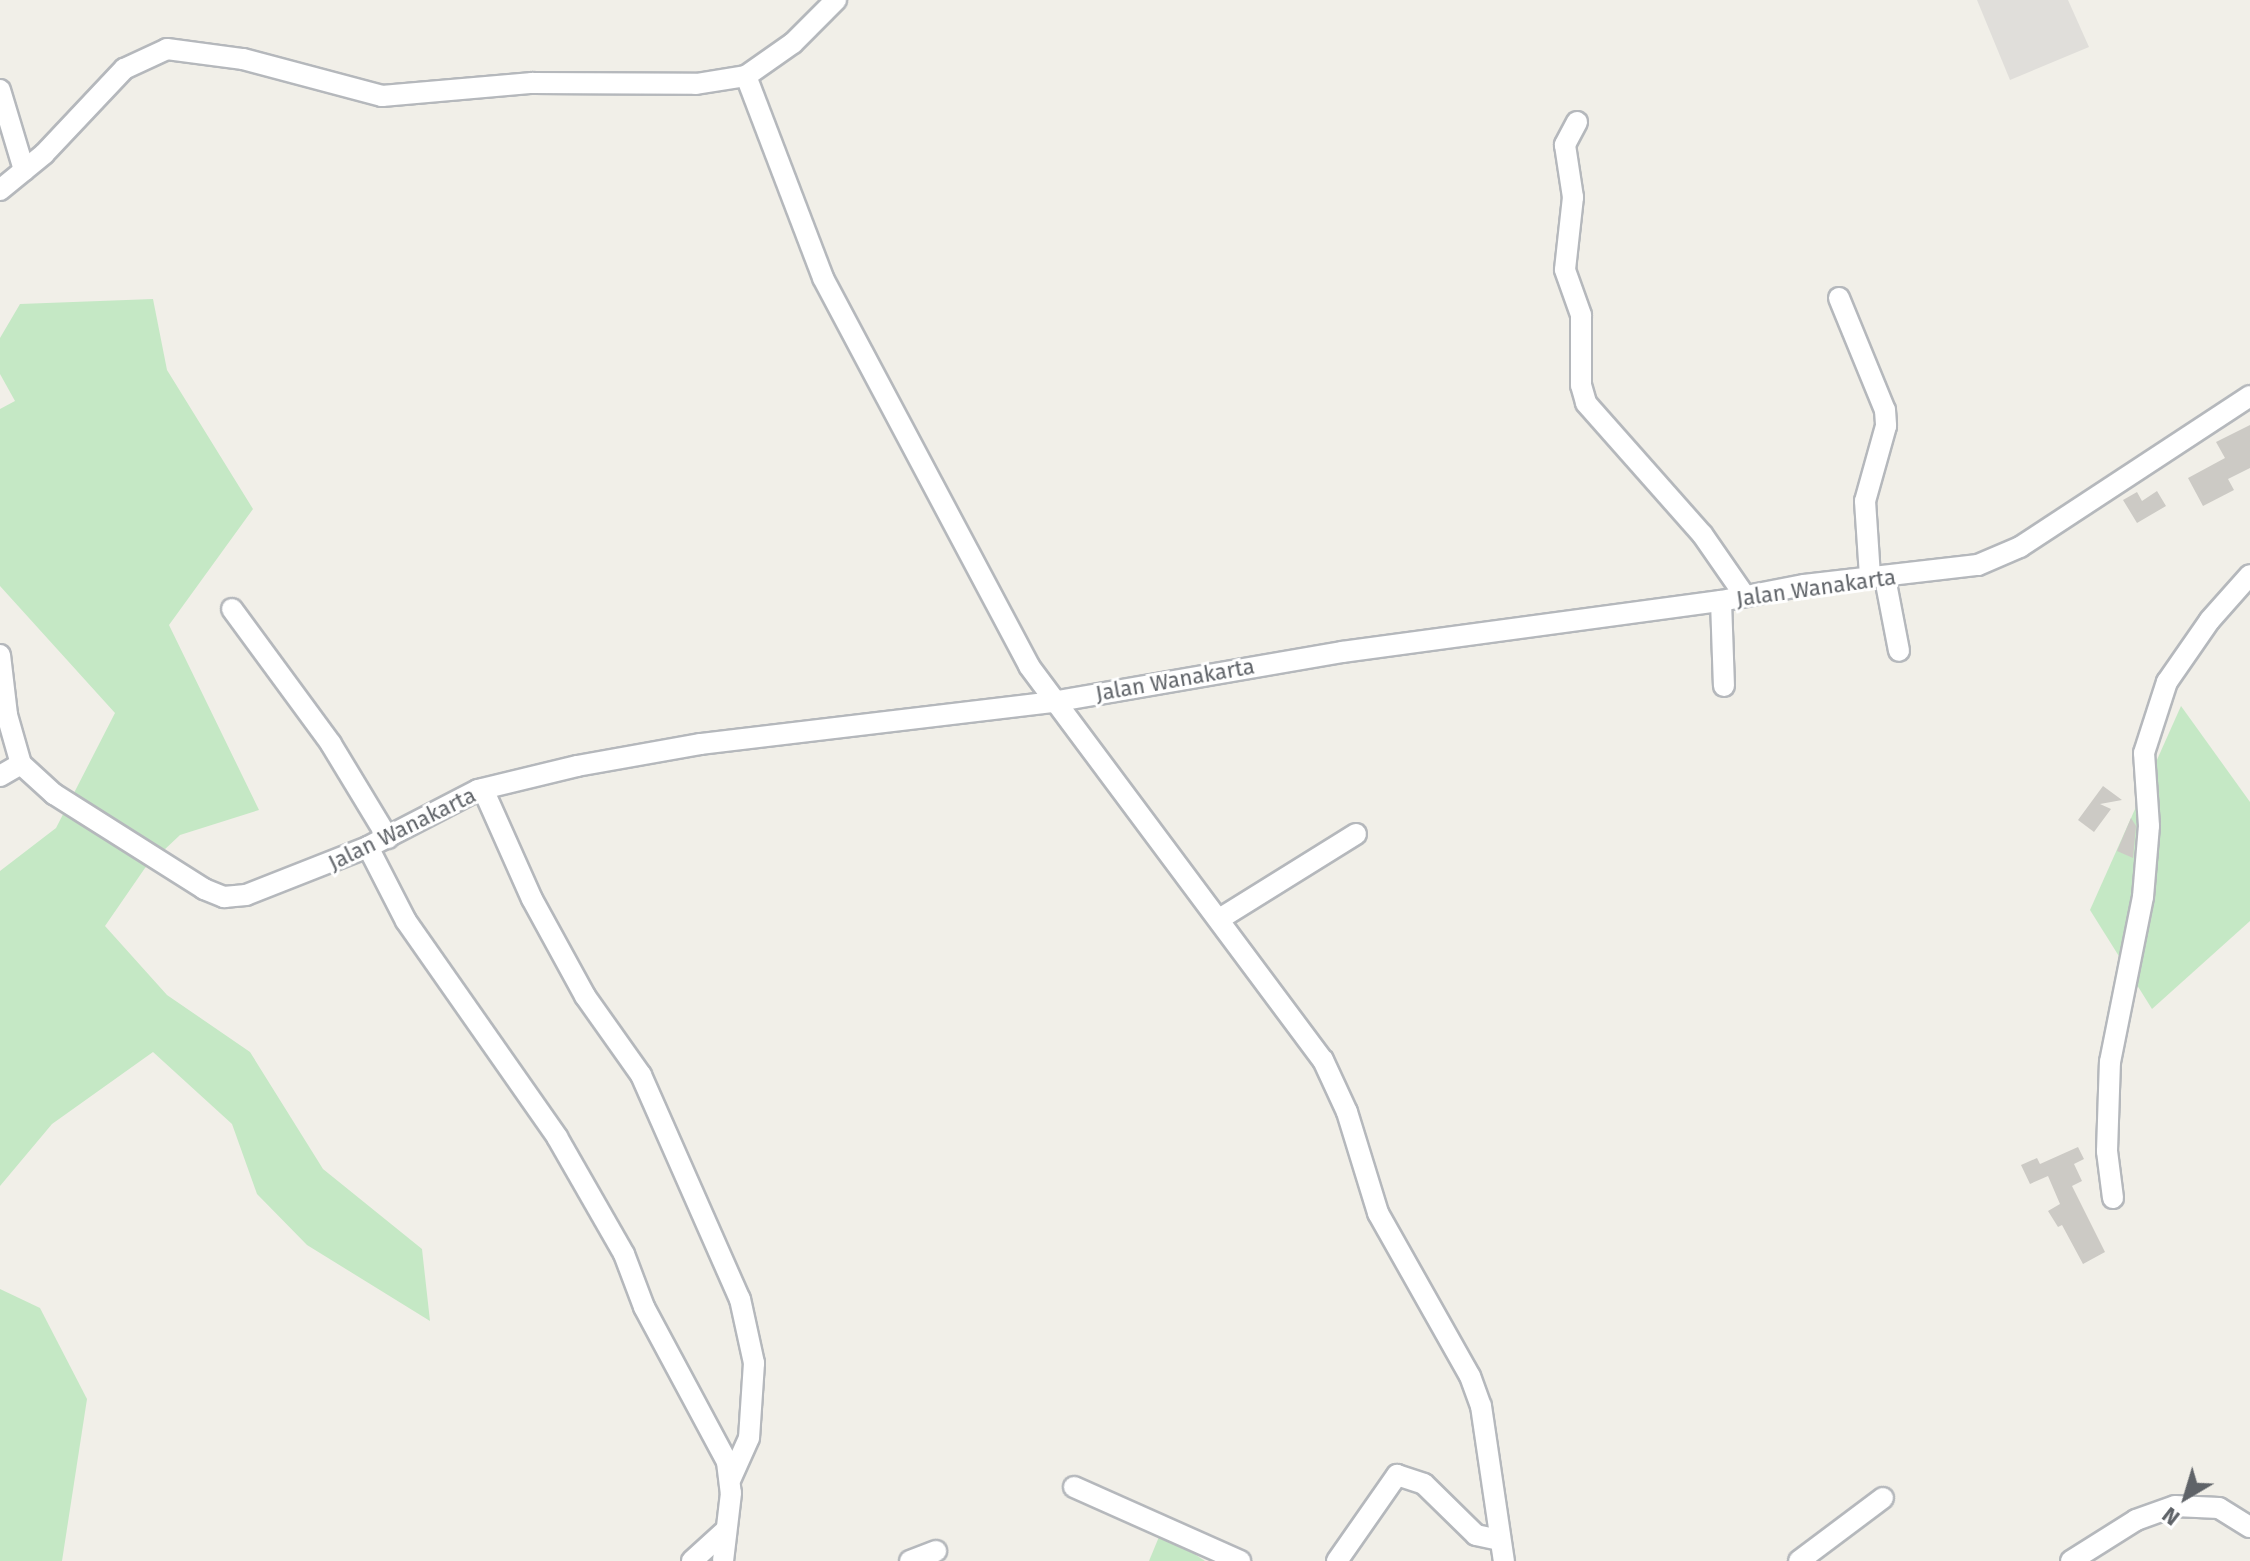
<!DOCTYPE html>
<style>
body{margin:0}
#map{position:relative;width:2250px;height:1561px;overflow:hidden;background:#f1efe8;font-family:"Fira Sans",sans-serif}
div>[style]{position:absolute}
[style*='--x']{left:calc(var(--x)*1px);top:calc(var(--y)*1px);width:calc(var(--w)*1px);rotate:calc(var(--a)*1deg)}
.industrial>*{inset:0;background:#e0deda}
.green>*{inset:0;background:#c5e8c5}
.building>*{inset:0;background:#cccac5}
.roads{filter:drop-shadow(2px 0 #b5b8bc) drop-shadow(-2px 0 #b5b8bc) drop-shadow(0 2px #b5b8bc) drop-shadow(0 -2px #b5b8bc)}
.minor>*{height:20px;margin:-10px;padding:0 10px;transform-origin:10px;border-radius:10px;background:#fff}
span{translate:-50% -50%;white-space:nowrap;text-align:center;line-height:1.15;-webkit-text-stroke:6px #fff;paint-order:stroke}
.street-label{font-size:22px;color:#5f6368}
.north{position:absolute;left:2146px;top:1457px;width:80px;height:80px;-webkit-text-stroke:6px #fff;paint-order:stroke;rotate:218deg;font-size:22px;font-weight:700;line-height:32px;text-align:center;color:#5f6368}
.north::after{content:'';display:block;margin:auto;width:28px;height:36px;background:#5f6368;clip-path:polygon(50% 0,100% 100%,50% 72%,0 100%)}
</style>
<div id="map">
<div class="industrial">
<div style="clip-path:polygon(1977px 0,2068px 0,2089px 47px,2010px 80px)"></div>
</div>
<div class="green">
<div style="clip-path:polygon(153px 299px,167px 370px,253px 509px,169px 625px,259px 810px,180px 835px,145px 868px,105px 926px,167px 995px,250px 1052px,323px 1169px,422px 1249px,430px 1321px,307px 1245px,257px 1194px,232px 1124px,153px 1052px,52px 1124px,0 1186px,0 871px,56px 828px,115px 713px,0 586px,0 409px,15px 401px,0 374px,0 338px,20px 304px)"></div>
<div style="clip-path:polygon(2181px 706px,2250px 802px,2250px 921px,2152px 1009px,2090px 910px)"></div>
<div style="clip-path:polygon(0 1289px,40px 1308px,87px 1399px,62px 1561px,0 1561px)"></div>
<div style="clip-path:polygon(1161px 1532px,1205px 1561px,1149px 1561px)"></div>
</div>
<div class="building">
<div style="clip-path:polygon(2250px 425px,2250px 468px,2228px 479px,2234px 490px,2203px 506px,2188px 478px,2225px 458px,2216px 442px)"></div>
<div style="clip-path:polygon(2157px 491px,2166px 506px,2137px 523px,2123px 500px,2137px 492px,2142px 501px)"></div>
<div style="clip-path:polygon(2103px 786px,2122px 800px,2100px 804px,2111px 809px,2094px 832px,2078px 820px)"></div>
<div style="clip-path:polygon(2131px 818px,2136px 826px,2133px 858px,2117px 851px)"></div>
<div style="clip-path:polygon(2078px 1147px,2084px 1159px,2074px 1164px,2082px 1181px,2072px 1186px,2105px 1252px,2083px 1264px,2062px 1225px,2058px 1227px,2048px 1211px,2060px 1204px,2048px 1176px,2030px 1184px,2021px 1165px,2037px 1158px,2040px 1164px)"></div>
</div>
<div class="roads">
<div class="minor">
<div style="--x:746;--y:76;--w:216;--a:69.1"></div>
<div style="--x:823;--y:278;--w:439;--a:62"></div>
<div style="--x:1029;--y:666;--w:492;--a:53.3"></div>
<div style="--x:1323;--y:1060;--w:57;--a:65.2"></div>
<div style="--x:1347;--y:1112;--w:106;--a:72.9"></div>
<div style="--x:1378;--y:1213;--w:187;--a:60.6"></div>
<div style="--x:1470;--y:1376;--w:32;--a:70"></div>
<div style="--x:1481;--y:1406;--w:157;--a:81.6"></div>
<div style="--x:0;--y:90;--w:84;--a:73.3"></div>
<div style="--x:1577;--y:122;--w:26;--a:118"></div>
<div style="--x:1565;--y:145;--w:53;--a:81.3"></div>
<div style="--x:1573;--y:197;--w:73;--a:96.3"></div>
<div style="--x:1565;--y:270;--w:48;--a:70.4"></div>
<div style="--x:1581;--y:315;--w:70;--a:90"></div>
<div style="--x:1581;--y:385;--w:19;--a:74"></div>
<div style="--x:1586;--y:403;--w:175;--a:48.5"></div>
<div style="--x:1702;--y:534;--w:75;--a:55.3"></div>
<div style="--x:0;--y:190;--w:57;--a:-39.3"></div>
<div style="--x:44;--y:154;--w:117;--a:-46.7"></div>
<div style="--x:124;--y:69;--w:47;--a:-24.9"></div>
<div style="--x:167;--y:49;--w:77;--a:7.5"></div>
<div style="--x:243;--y:59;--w:144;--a:14.9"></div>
<div style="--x:382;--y:96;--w:151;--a:-5"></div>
<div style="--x:532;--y:83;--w:164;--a:0.3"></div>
<div style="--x:696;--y:84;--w:51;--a:-9.1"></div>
<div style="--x:746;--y:76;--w:57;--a:-35.1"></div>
<div style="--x:793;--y:43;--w:61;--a:-45"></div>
<div style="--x:1839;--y:298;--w:121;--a:67.7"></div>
<div style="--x:1885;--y:410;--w:16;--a:86"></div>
<div style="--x:1886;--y:426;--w:78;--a:105.6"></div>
<div style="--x:1865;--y:501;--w:75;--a:86.2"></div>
<div style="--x:1885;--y:578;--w:74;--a:79.1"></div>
<div style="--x:1721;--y:601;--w:85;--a:88"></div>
<div style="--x:232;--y:609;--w:167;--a:53.7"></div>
<div style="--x:331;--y:744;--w:110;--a:58.8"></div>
<div style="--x:0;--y:655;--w:60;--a:83.3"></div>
<div style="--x:7;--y:715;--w:51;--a:74.1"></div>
<div style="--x:21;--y:764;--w:45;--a:42.3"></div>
<div style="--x:54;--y:794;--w:178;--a:32.3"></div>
<div style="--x:204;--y:889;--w:22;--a:22"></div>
<div style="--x:224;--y:897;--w:22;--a:-5"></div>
<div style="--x:246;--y:895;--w:131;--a:-21.5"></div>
<div style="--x:368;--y:847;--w:124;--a:-27.4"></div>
<div style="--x:478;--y:790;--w:102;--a:-13.6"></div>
<div style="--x:577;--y:766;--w:126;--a:-10.1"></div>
<div style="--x:701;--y:744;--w:354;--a:-6.8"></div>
<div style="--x:1053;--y:702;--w:293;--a:-9.8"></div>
<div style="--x:1342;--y:652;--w:382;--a:-7.7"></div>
<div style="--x:1721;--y:601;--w:85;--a:-10.9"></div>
<div style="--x:1804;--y:585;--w:175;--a:-6.6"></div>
<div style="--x:1978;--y:565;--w:46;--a:-23.2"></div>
<div style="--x:2020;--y:547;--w:275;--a:-33.3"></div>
<div style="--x:0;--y:776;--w:24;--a:-30"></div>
<div style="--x:483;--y:789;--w:120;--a:66"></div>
<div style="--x:532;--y:899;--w:111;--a:61.3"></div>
<div style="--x:585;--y:996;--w:97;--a:54.7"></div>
<div style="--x:641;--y:1075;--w:245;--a:66.2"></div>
<div style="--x:740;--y:1299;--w:66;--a:77.7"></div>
<div style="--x:754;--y:1363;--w:75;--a:93.8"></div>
<div style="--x:749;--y:1438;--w:44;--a:114.2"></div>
<div style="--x:368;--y:847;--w:83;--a:62.8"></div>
<div style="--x:406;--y:921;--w:264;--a:55"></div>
<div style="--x:557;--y:1137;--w:135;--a:60.2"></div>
<div style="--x:624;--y:1254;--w:57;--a:69.3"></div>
<div style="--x:644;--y:1307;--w:176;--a:61.8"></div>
<div style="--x:727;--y:1462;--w:31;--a:83"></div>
<div style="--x:731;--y:1493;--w:68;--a:96.7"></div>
<div style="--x:1221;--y:918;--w:159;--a:-31.9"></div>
<div style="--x:2113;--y:1198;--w:47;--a:-97.3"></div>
<div style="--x:2107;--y:1151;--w:89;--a:-88.1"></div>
<div style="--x:2110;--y:1062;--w:168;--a:-78.7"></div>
<div style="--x:2143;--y:897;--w:71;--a:-85.2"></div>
<div style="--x:2149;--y:826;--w:73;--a:-93.9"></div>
<div style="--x:2144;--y:753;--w:75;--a:-72.1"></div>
<div style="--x:2167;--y:682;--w:75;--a:-55.3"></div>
<div style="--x:2210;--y:620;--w:60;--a:-48.4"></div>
<div style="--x:1074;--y:1487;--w:182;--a:24"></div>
<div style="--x:692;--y:1561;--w:45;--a:-42.3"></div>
<div style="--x:910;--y:1561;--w:28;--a:-21"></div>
<div style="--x:1337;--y:1561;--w:105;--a:-55.1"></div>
<div style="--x:1397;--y:1475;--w:28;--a:18"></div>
<div style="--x:1424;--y:1484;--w:73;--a:44.4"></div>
<div style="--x:1476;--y:1535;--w:24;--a:12"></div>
<div style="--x:1799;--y:1561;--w:105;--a:-36.9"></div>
<div style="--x:2071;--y:1561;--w:77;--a:-32.2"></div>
<div style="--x:2136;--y:1520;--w:41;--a:-19.7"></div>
<div style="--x:2175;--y:1506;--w:44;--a:2.6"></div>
<div style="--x:2219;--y:1508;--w:36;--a:32"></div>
</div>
</div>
<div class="street-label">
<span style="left:1816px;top:588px;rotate:-8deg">Jalan Wanakarta</span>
<span style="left:1175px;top:680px;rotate:-10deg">Jalan Wanakarta</span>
<span style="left:402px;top:829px;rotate:-26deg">Jalan Wanakarta</span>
</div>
<div class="north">N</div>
</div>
